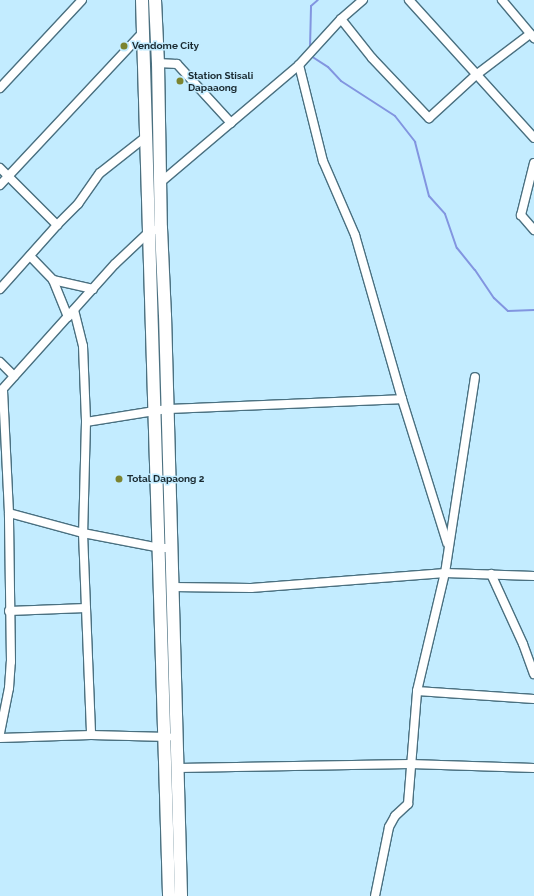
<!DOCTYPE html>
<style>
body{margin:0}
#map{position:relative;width:534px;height:896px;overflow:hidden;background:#c3ecff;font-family:Raleway,sans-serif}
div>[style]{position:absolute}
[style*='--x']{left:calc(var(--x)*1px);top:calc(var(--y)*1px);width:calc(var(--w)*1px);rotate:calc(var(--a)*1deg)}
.stream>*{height:2px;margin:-1px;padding:0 1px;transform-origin:1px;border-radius:1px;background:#8295e0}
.roads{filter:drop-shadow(1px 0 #4a7080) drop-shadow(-1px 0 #4a7080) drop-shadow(0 1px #4a7080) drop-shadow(0 -1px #4a7080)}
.minor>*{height:8px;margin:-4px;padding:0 4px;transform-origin:4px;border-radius:4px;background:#fff}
.highway>*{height:12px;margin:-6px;padding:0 6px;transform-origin:6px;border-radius:6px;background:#fff}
.dots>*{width:11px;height:11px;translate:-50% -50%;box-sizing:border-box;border:2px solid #c3ecff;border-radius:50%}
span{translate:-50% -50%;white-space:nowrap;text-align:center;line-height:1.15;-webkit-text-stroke:3px #c3ecff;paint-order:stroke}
.poi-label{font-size:10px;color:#192930;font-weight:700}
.left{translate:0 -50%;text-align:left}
</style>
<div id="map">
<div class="stream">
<div style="--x:310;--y:48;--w:42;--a:-88.6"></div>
<div style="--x:311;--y:6;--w:9;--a:-41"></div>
<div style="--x:311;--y:56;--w:20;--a:33"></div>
<div style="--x:328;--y:67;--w:19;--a:47"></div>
<div style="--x:341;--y:81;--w:64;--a:32.9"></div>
<div style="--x:395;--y:116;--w:33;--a:52"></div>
<div style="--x:415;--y:142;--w:56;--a:75.5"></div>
<div style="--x:429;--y:196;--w:24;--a:48"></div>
<div style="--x:445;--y:214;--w:36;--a:71"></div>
<div style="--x:457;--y:248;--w:28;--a:51"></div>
<div style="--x:475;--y:270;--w:34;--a:56"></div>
<div style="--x:494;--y:298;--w:19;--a:43"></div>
<div style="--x:508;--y:311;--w:26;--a:-2"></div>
</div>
<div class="roads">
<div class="minor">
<div style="--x:409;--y:0;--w:186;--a:47.8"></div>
<div style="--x:502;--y:0;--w:50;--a:49.9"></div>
<div style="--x:341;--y:19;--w:50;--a:51.5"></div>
<div style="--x:372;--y:58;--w:83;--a:46.5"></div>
<div style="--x:429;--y:118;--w:64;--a:-42.5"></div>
<div style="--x:476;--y:75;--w:68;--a:-37.2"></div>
<div style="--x:158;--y:63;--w:19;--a:3"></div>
<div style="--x:177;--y:64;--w:80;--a:47.5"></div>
<div style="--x:299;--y:65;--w:99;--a:76"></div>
<div style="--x:323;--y:161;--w:81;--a:66.6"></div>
<div style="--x:355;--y:235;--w:171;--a:74"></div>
<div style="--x:402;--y:399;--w:151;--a:72.6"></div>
<div style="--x:0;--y:88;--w:120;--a:-47"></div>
<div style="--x:534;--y:163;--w:54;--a:104"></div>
<div style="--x:521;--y:215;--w:20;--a:49"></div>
<div style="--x:0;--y:168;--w:81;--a:45"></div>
<div style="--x:161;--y:182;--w:181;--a:-40.3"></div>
<div style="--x:299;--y:65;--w:62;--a:-47.6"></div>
<div style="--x:341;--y:19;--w:29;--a:-41"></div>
<div style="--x:0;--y:185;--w:211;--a:-46.9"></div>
<div style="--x:30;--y:256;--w:33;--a:46"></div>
<div style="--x:53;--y:280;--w:40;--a:68"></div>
<div style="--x:53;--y:280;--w:41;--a:12.7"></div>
<div style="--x:0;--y:289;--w:86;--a:-48.3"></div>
<div style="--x:57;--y:225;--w:30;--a:-45"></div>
<div style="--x:78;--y:204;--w:38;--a:-55"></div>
<div style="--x:100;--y:173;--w:60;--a:-38.2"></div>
<div style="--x:74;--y:310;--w:37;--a:76"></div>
<div style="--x:83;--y:346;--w:76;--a:87.7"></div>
<div style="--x:86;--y:422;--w:111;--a:91.5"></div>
<div style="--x:83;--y:533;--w:202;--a:87.7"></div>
<div style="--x:0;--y:362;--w:20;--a:45"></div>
<div style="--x:0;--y:392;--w:172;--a:-48.1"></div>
<div style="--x:115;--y:264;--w:47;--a:-43.3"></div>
<div style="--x:149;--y:232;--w:13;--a:-18"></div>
<div style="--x:86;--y:422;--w:82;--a:-9.1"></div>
<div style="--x:167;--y:409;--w:235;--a:-2.4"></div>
<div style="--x:9;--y:513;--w:77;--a:15.1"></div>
<div style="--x:83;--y:533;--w:78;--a:11"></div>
<div style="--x:160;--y:548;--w:12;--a:0"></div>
<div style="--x:491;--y:574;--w:77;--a:65.4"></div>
<div style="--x:523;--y:644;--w:32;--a:70"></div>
<div style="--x:172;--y:587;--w:79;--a:0.7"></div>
<div style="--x:251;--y:588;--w:195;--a:-4.4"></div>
<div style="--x:445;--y:573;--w:89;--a:1.9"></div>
<div style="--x:9;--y:611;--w:77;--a:-2.2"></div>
<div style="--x:417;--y:691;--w:117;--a:3.9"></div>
<div style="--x:0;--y:733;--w:46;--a:-78.7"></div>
<div style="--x:9;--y:688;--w:26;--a:-86"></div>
<div style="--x:11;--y:662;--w:149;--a:-90.8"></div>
<div style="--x:9;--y:513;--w:124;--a:-92.8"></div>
<div style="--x:0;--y:738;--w:91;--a:-1.9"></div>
<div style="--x:91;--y:735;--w:77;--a:1.5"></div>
<div style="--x:178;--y:768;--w:232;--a:-1"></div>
<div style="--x:410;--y:764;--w:124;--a:1.8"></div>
<div style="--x:375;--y:896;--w:70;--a:-78.5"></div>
<div style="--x:389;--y:827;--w:13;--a:-61"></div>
<div style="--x:395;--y:816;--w:18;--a:-43"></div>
<div style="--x:408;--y:804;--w:113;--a:-85.4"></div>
<div style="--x:417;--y:691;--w:121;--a:-76.7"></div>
<div style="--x:445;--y:573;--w:198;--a:-81.3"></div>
</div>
<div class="highway">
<div style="--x:142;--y:0;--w:896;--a:88.27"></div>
<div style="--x:155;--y:0;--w:63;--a:87.3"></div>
<div style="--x:158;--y:63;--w:165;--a:89"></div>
<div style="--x:161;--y:228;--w:87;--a:87.4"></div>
<div style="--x:165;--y:315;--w:581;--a:88.42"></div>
</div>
</div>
<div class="dots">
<div style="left:124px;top:46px;background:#7c8430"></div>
<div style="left:180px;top:81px;background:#7c8430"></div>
<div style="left:119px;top:479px;background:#7c8430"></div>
</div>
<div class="poi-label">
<span class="left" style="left:132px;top:46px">Vendome City</span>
<span class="left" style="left:188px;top:81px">Station Stisali<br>Dapaaong</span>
<span class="left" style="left:127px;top:479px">Total Dapaong 2</span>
</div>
</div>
